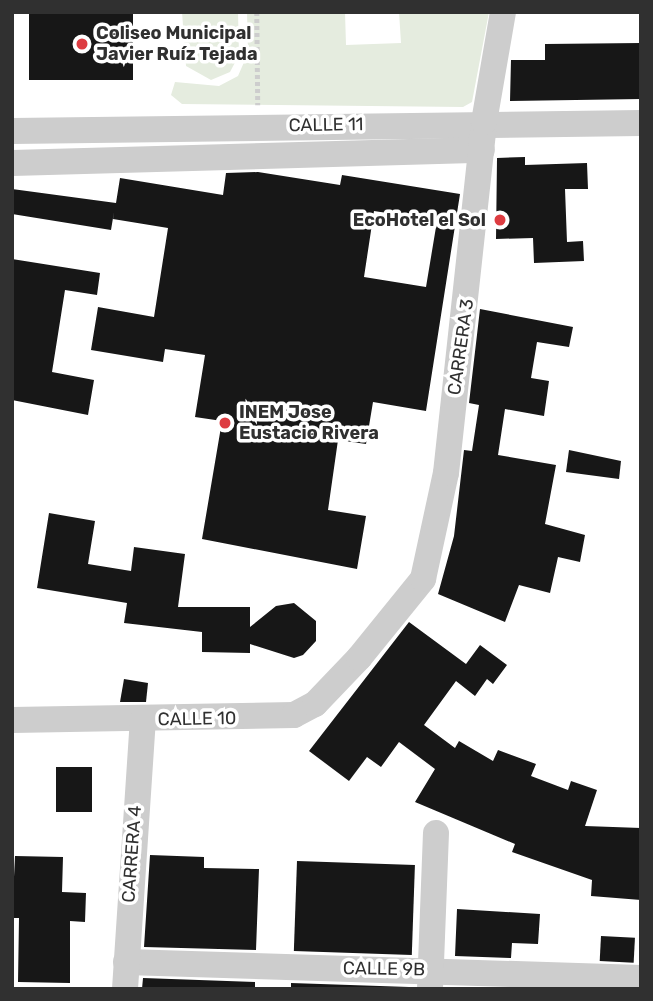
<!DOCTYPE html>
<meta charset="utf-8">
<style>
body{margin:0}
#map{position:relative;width:653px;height:1001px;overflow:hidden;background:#fff;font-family:Rubik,sans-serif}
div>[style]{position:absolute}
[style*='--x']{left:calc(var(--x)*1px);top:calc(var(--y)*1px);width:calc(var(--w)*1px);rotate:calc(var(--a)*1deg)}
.green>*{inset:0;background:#e5ecdf}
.building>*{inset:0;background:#171717;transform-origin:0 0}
.path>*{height:4.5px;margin-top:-2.25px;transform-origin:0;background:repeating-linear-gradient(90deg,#cdcdcd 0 3.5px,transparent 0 7px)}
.minor>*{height:26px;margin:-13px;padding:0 13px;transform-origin:13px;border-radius:13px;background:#cdcdcd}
.dots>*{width:19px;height:19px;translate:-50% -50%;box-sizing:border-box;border:4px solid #fff;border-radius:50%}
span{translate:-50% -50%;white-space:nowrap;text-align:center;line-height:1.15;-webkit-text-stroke:7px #fff;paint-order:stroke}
.poi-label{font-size:18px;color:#303030;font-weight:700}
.left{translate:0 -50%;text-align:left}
.right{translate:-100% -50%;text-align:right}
.street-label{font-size:18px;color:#303030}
.frame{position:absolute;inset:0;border:14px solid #303030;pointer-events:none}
</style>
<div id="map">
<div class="green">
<div style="clip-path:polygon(182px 12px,238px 12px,239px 55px,230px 72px,211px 80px,186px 66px)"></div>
<div style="clip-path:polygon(247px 12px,345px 12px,346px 45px,401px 43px,399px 12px,489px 12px,472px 102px,463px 107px,182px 104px,171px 95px,175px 82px,219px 86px,238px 76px,248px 53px)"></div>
</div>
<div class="building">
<div style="left:29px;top:12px;width:104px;height:68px"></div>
<div style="clip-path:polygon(641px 43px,641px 99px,510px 101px,511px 60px,545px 60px,545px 44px)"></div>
<div style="clip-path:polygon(525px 157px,525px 165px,587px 163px,588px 189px,565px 189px,567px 242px,583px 241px,584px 261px,534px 263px,533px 238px,496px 239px,497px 158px)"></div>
<div style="clip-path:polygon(evenodd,258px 172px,340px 185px,342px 175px,460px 194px,426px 411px,373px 402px,366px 444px,338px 440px,328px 510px,366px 516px,357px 569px,202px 539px,222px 421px,195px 417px,205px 355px,165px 349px,163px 362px,91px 350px,98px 307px,154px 317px,168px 228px,113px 219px,114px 212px,111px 230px,12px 214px,12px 189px,116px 203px,120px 178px,223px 195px,226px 173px,258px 172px,374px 211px,437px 221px,426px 287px,364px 277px,374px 211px)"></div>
<div style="clip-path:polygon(12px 259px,100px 273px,97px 295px,65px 290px,52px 372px,94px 380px,88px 415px,12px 400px)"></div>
<div style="clip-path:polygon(480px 309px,573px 327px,569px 347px,537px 342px,531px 378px,549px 381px,544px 416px,505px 409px,498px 455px,556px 465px,545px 524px,585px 535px,580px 562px,558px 557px,550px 593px,519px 585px,505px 622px,438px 594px,454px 536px,464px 450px,472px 451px,479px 405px,469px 403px)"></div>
<div style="clip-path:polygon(569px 450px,621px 461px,619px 479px,566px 472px)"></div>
<div style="clip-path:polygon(49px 513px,95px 521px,88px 564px,131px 571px,134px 547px,185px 554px,178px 607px,250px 607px,250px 627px,276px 606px,294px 603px,316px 621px,316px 641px,303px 655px,294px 658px,250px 644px,250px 653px,202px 652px,202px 632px,124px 623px,127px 603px,37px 588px)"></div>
<div style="clip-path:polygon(409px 622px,466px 664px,480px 645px,507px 665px,493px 684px,487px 679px,475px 696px,456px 681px,424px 725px,455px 748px,459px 741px,493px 761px,498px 750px,536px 764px,531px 776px,568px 790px,571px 781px,597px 790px,585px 826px,641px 828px,641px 900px,591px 896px,592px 880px,512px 852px,515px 844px,415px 802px,435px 769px,399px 742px,381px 767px,367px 757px,349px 781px,309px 751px)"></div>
<div style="clip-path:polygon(124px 679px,148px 683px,146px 702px,120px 702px)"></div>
<div style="left:56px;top:767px;width:36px;height:45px"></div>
<div style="clip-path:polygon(150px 855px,204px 857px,204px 868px,259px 869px,256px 950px,144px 947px)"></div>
<div style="clip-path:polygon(15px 856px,63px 857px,62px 892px,86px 893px,85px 922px,70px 921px,70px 983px,18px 982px,19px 918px,12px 918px)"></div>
<div style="left:297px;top:861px;width:118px;height:90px;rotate:2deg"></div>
<div style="clip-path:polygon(457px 909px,540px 914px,538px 944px,512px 943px,511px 958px,455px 956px)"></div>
<div style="left:601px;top:936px;width:34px;height:25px;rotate:3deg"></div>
<div style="clip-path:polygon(143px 978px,255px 982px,255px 989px,142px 989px)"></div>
<div style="clip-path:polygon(291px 983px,409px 987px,409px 989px,291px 989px)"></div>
</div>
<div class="path">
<div style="--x:257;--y:12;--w:93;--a:89.4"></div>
</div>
<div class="minor">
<div style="--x:12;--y:131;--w:629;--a:-0.73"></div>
<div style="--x:12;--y:163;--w:470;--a:-1.6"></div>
<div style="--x:12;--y:720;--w:282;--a:-1"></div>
<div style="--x:294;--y:715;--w:24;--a:-28"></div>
<div style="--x:315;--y:704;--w:64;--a:-46.3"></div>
<div style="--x:359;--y:658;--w:102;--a:-51"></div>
<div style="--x:423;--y:579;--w:108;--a:-77.8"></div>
<div style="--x:446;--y:473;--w:353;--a:-83.8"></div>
<div style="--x:484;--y:122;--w:112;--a:-80.2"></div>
<div style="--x:126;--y:962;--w:515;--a:1.78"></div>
<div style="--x:125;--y:989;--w:270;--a:-86.2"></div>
<div style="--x:430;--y:989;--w:156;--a:-87.8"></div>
</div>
<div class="dots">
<div style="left:82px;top:44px;background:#dd3c41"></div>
<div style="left:500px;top:220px;background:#dd3c41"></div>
<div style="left:225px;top:423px;background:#dd3c41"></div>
</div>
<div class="poi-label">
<span class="left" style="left:96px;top:44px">Coliseo Municipal<br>Javier Ruíz Tejada</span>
<span class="right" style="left:486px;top:220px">EcoHotel el Sol</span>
<span class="left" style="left:239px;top:423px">INEM Jose<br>Eustacio Rivera</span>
</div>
<div class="street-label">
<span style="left:326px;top:125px;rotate:-1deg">CALLE 11</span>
<span style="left:461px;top:347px;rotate:-82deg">CARRERA 3</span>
<span style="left:197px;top:719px;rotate:-1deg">CALLE 10</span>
<span style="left:132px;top:854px;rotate:-86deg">CARRERA 4</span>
<span style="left:384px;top:969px;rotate:1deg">CALLE 9B</span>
</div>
<div class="frame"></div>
</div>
